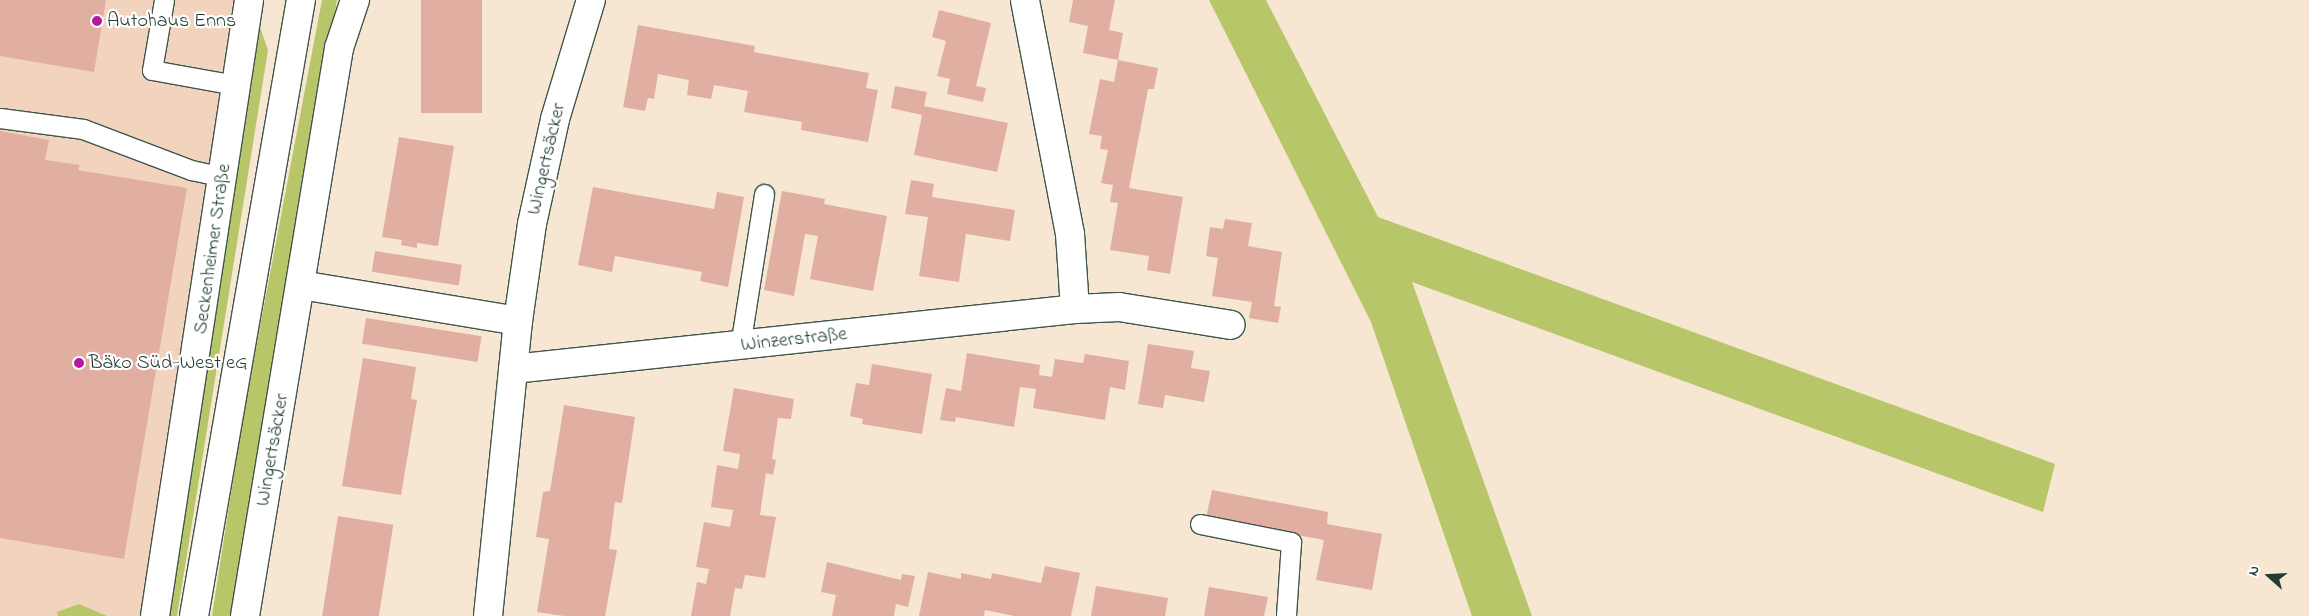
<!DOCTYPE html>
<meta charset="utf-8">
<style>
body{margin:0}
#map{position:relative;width:2309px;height:616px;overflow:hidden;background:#f7e6d1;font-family:"Indie Flower",sans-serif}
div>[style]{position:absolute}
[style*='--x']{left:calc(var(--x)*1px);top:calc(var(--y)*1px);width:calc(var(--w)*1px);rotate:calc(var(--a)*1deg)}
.built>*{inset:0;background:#f2d4be}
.green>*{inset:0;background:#b7c669}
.building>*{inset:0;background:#e0afa2;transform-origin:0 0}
.roads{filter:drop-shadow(1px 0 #3f564c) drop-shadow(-1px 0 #3f564c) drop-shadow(0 1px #3f564c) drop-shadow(0 -1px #3f564c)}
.lane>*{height:19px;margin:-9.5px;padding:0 9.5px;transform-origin:9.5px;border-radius:9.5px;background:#fff}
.street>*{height:28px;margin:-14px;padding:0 14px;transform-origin:14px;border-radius:14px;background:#fff}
.secondary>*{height:28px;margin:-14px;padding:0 14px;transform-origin:14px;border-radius:14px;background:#fff}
.dots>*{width:14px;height:14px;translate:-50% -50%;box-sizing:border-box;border:2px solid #fff;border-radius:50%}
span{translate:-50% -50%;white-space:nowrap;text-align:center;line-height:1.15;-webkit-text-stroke:4.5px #fff;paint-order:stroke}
.poi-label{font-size:20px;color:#1f3d34}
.left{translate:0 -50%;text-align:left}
.street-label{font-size:20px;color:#1f3d34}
.north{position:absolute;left:2244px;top:551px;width:50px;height:50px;-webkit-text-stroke:4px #fff;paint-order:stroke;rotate:289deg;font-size:14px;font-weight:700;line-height:20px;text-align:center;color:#1f3d34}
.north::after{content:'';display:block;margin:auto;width:18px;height:22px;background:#1f3d34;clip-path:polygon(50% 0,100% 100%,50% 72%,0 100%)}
</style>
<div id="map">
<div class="built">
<div style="clip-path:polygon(0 0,255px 0,166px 616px,0 616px)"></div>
</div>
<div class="green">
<div style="clip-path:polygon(322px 0,337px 0,232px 616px,212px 616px,243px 416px)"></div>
<div style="clip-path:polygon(1209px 0,1266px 0,1378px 217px,2055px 464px,2043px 512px,1412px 282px,1532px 616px,1472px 616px,1371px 322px)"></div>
<div style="clip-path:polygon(255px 13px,268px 50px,177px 616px,166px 616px)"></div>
<div style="clip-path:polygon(79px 604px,107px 616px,58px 616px,57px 612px)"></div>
</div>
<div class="building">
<div style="clip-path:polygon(0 0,106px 0,94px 72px,0 56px)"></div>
<div style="left:421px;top:0;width:61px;height:113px"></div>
<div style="clip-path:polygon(1073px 0,1115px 0,1109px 30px,1123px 33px,1118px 60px,1083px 53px,1088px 26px,1069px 22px)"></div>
<div style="clip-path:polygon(939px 10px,991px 23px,976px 86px,986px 88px,983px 102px,947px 94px,950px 79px,937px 76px,946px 41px,932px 37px)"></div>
<div style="clip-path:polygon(638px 25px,755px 46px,754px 52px,869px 73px,866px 88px,878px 90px,868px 142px,801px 130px,802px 122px,744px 112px,748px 91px,714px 85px,711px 99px,687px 95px,689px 80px,658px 74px,654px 99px,648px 98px,645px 111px,623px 107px)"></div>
<div style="clip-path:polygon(1118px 60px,1158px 68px,1154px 89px,1148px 89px,1129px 188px,1183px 197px,1170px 274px,1147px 270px,1149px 256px,1110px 250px,1118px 203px,1110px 202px,1113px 185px,1101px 183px,1108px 150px,1100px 149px,1102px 136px,1089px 134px,1100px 79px,1114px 82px)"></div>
<div style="clip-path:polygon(895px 86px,927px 92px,924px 106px,1008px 123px,997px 172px,914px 155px,922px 115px,891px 108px)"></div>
<div style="clip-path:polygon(0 131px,49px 140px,45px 160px,80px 165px,78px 170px,187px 188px,124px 559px,0 538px)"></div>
<div style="clip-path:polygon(399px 137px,454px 146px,438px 246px,417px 243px,417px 248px,401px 245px,402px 240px,382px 237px)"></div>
<div style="clip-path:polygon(911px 180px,934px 184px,932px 197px,1015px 210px,1010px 241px,966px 234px,959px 282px,919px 276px,928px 217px,905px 214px)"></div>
<div style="clip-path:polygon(593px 187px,714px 209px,717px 192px,744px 197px,728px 287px,700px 281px,702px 272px,615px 256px,612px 272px,578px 265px)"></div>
<div style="clip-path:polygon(782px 191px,825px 199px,824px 204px,887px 216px,873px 291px,810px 279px,818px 236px,805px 234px,794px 296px,764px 290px)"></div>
<div style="clip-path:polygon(1225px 219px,1252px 223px,1248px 246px,1282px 252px,1274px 306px,1281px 307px,1278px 323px,1249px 318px,1252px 302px,1212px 296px,1218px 258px,1206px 256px,1210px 227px,1223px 229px)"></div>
<div style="left:375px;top:251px;width:88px;height:21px;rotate:9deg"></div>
<div style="left:366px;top:318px;width:117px;height:26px;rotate:9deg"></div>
<div style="clip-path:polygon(1148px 344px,1194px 351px,1191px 368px,1210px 371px,1204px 402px,1165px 395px,1163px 408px,1138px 404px)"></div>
<div style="clip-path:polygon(967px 353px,1040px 365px,1039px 375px,1052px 377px,1055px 359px,1083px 363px,1085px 354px,1129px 361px,1125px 390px,1110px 387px,1105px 420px,1033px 408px,1036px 389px,1020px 387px,1014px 427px,956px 417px,955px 422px,940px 420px,946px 388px,961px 391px)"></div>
<div style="clip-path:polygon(363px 358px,416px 367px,411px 399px,417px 400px,401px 495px,342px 486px)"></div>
<div style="clip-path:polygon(872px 364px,932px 374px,922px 434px,862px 424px,863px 419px,850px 416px,856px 383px,869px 385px)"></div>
<div style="clip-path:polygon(734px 388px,794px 399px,791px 419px,778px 418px,772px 459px,776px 460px,773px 475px,766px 473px,760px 515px,776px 517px,765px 578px,745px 575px,742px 589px,735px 588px,730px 616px,691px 616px,697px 582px,706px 584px,709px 569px,696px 567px,704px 522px,730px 527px,733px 510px,711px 507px,717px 465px,738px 469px,740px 454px,723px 451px)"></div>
<div style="clip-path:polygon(564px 405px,635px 417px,622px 503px,615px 502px,609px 549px,617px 550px,605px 616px,564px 616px,537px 612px,549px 539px,536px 537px,543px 492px,550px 491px)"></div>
<div style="clip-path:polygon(1212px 490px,1328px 512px,1327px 524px,1382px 534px,1372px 590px,1316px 580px,1324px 540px,1206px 518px)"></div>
<div style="left:338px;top:516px;width:56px;height:101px;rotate:9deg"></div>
<div style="clip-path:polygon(827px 562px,901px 580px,902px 574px,915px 576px,908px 607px,896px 604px,894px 616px,832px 616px,836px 595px,821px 592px)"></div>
<div style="clip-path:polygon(1045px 566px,1080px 573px,1071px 616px,1014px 616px,985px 610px,984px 616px,919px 616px,928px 572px,961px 579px,961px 573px,991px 579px,992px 573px,1041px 583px)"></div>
<div style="clip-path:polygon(1096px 586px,1168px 598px,1165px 616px,1091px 616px)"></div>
<div style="clip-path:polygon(1209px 587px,1268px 597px,1264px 616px,1204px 616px)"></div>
</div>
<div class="roads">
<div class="lane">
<div style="--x:164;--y:0;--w:71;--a:99.7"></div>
<div style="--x:152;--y:70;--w:84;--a:10.2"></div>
<div style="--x:0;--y:118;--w:84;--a:7.5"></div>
<div style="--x:83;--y:129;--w:116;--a:20.8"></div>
<div style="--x:191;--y:170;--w:34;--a:12"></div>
<div style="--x:740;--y:346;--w:154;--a:-81"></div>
<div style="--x:1200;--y:524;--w:93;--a:11.2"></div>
<div style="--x:1291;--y:542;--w:74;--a:93.9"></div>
</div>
<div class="street">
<div style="--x:301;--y:285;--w:220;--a:9.4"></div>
<div style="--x:1075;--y:309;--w:44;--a:-2.6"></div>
<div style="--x:1119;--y:307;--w:113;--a:9.1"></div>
<div style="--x:513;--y:369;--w:565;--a:-6.09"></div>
<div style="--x:1075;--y:309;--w:75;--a:-93.8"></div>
<div style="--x:1070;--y:234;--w:238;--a:-100.9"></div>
<div style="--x:155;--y:616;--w:623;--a:-81.32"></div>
<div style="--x:245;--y:616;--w:576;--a:-80.6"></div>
<div style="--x:339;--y:48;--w:51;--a:-71.6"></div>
<div style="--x:488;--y:616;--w:297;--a:-84.2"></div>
<div style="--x:518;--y:321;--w:98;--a:-81.8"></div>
<div style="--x:532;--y:224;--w:107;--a:-77.6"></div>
<div style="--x:555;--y:119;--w:124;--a:-73.2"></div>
</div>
<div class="secondary">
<div style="--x:194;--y:616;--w:625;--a:-80.15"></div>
</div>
</div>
<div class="dots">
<div style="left:97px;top:21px;background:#b5179e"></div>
<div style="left:79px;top:363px;background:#b5179e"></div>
</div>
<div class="poi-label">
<span class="left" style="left:107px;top:21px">Autohaus Enns</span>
<span class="left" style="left:89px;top:363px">Bäko Süd-West eG</span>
</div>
<div class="street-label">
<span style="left:547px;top:159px;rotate:-77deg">Wingertsäcker</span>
<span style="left:213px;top:249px;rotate:-82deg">Seckenheimer Straße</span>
<span style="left:794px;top:340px;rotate:-6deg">Winzerstraße</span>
<span style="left:273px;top:450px;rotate:-80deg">Wingertsäcker</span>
</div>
<div class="north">N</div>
</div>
